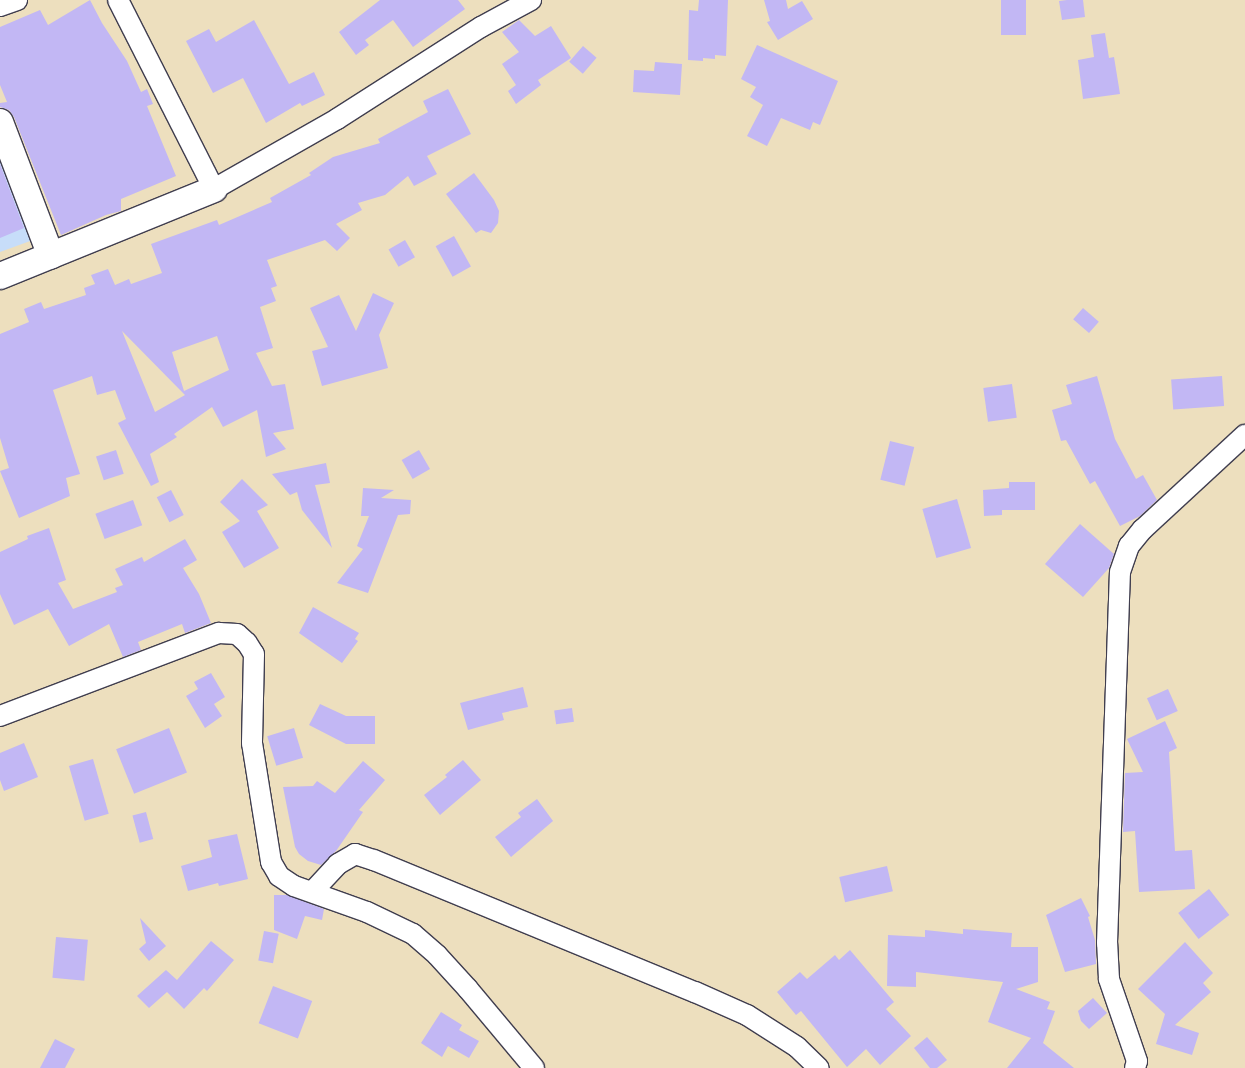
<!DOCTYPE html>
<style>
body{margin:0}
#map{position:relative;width:1245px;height:1068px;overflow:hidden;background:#eddfbe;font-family:"IM FELL French Canon",serif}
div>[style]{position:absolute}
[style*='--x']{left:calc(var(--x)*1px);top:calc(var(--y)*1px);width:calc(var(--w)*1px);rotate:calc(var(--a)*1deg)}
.built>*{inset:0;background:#c7ddf9}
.building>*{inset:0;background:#c2b7f4;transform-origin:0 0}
.roads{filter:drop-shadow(1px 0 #403e4f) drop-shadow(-1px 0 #403e4f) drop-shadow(0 1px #403e4f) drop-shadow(0 -1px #403e4f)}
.minor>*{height:20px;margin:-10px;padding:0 10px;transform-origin:10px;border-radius:10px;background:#fff}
.tertiary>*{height:26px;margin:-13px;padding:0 13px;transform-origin:13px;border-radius:13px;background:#fff}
span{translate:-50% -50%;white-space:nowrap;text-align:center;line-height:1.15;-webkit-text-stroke:4.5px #fff;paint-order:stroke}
</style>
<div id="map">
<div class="built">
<div style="clip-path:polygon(0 153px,33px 240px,0 252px)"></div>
</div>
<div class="building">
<div style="clip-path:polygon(90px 0,102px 23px,127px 61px,141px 92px,147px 89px,153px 104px,147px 106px,176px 176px,121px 199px,121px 211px,106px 215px,61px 235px,14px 117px,9px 110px,0 107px,0 103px,7px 102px,0 85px,0 27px,40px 10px,48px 25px)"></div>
<div style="clip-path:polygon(380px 0,458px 0,465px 9px,413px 47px,393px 20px,365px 40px,369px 45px,356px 55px,339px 32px)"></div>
<div style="clip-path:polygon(699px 0,728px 0,726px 56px,715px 55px,715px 59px,703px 58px,703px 61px,688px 60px,689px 10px,698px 11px)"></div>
<div style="clip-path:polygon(764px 0,786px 0,788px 9px,802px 1px,813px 19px,778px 40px,767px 22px,770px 21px)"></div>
<div style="left:1001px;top:0;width:25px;height:35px"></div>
<div style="clip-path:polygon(1067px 0,1083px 0,1085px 17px,1062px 20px,1059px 1px)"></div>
<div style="clip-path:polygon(254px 20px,289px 84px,314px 72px,325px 95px,302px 106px,300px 103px,266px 123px,243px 78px,213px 93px,186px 41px,209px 29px,216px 42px)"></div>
<div style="clip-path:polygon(519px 20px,535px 36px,551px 26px,571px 58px,538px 80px,541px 85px,516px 104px,508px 91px,516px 85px,502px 64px,519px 52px,502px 32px)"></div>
<div style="clip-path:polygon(1105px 33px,1109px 58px,1114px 57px,1120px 94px,1083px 99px,1078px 60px,1094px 57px,1091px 35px)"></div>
<div style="clip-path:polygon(757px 45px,838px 81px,820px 125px,813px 122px,810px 130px,781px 118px,767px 146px,747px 136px,763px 105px,750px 97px,756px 87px,741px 79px)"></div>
<div style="left:583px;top:46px;width:18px;height:21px;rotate:41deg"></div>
<div style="clip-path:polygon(655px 62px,682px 64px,680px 95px,633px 92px,634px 70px,654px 71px)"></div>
<div style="clip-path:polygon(evenodd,448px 89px,471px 134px,427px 156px,437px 174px,414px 186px,408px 176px,385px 195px,358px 203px,362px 210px,336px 224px,350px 238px,337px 251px,325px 240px,267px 260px,277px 286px,271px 288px,276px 301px,260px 307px,273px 348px,256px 353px,272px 386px,285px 384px,294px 429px,273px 433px,286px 449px,266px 457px,257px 410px,223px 427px,212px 407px,174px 434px,177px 437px,150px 454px,159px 482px,151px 486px,118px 423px,126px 419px,115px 390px,97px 395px,92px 376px,53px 390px,80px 474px,66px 478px,70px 496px,19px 518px,0 471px,9px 468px,0 438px,0 334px,29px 322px,24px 309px,41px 302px,44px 309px,86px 295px,84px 288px,95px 284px,91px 275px,108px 269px,115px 285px,129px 279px,131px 284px,162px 273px,151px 244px,217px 220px,219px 225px,272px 202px,270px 198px,311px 175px,309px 173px,333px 157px,380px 143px,378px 139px,428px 112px,423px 101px,448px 89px,122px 331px,182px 392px,185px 395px,155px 412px,122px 331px,448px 89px,217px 336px,229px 370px,184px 391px,172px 352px,217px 336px)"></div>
<div style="clip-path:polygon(0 164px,24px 228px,0 238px)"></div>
<div style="clip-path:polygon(474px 173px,494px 200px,499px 211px,498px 223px,491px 233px,481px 230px,476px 233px,446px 194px)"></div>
<div style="left:454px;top:236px;width:35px;height:21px;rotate:61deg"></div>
<div style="left:405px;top:240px;width:20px;height:19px;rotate:60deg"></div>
<div style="clip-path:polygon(373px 293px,394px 303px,379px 335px,388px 368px,322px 386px,312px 351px,328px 347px,310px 308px,339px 295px,356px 331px)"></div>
<div style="left:1083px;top:308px;width:21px;height:15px;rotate:41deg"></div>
<div style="clip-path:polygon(1097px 376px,1115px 439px,1136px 479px,1143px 475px,1157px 500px,1140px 516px,1120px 526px,1095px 481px,1090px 484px,1066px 440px,1061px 441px,1052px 410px,1072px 404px,1066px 385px)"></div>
<div style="left:1222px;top:376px;width:30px;height:51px;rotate:86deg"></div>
<div style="left:1012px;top:384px;width:34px;height:29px;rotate:82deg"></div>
<div style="left:890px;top:441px;width:25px;height:40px;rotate:14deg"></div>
<div style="left:116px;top:450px;width:25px;height:21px;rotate:72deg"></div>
<div style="left:419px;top:450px;width:22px;height:20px;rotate:60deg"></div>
<div style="clip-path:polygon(326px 463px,330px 483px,315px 485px,332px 548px,302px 510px,297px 492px,290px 495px,272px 474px)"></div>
<div style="clip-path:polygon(242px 479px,268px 505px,257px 511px,279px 548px,244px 568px,222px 532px,240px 521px,220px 502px)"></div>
<div style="clip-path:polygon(1009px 482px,1035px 482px,1035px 510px,1002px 510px,1002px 515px,984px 516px,983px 490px,1009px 488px)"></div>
<div style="clip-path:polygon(363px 488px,394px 490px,381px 498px,411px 500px,410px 514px,398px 515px,368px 593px,337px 583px,363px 549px,357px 546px,369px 516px,361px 516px)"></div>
<div style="left:171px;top:490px;width:28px;height:16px;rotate:63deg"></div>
<div style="left:957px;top:499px;width:51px;height:36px;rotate:74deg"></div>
<div style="left:133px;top:500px;width:27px;height:40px;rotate:70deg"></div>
<div style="clip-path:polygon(1080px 524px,1114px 554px,1109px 568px,1083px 597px,1045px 564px)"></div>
<div style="clip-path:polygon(49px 528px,66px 580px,58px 583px,73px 609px,117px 592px,115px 588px,123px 585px,115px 569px,142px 557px,144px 562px,185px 539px,197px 560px,183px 568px,199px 594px,211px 623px,185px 633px,182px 624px,138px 642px,141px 650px,123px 657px,109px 624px,69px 646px,48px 609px,14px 625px,0 594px,0 552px,28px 539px,27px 536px)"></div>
<div style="clip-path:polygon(313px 607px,359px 633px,355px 639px,358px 641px,342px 663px,299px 633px)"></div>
<div style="clip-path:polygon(211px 673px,225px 697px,214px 704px,222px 716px,205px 728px,186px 696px,198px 689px,194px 682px)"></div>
<div style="clip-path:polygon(523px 687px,528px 707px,502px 713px,504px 720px,468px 730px,460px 703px)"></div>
<div style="left:1168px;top:689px;width:24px;height:23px;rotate:66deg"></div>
<div style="clip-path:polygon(320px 704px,346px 716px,375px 716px,375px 744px,346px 744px,309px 725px)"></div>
<div style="left:572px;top:708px;width:14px;height:18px;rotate:82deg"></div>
<div style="clip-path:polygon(1165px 721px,1177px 748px,1169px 752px,1175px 851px,1192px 850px,1195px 889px,1139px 892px,1135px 831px,1123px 832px,1125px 773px,1143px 772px,1127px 739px)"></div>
<div style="left:169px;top:728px;width:48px;height:57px;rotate:68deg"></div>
<div style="left:294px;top:728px;width:31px;height:28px;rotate:73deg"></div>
<div style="clip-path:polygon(24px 743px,38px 777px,4px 791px,0 780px,0 753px)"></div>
<div style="left:93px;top:759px;width:57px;height:25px;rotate:74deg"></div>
<div style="clip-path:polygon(463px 760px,481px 780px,440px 815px,424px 795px,447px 777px,445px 775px)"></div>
<div style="clip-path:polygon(363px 761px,385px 780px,359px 810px,363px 812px,336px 851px,321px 865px,308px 861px,299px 854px,295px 847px,283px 787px,313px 786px,317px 781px,335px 793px)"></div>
<div style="clip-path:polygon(537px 799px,553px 821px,511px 857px,495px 837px,521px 817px,518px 813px)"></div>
<div style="left:146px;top:812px;width:28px;height:14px;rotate:75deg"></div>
<div style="clip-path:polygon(237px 834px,248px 879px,219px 886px,218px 883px,188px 891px,181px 866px,212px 857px,208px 840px)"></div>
<div style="left:887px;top:866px;width:26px;height:49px;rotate:77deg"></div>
<div style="left:1209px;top:889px;width:33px;height:39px;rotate:52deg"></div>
<div style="clip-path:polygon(274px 895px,287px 895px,324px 909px,322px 920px,305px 916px,297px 939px,274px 930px)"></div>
<div style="clip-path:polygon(1081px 898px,1090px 916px,1088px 917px,1095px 940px,1096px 964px,1065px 972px,1046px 915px)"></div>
<div style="clip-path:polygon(140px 918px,166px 946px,149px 961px,139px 949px,146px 943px)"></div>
<div style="clip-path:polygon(963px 929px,1012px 933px,1011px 947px,1038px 947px,1038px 982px,1016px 989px,1050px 1002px,1047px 1009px,1055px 1011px,1043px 1043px,1074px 1068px,1007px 1068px,1031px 1038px,988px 1022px,1003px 982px,916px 972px,916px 987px,887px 986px,888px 935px,925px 937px,925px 930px,963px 934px)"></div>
<div style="left:264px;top:931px;width:15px;height:30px;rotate:11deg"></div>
<div style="left:56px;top:937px;width:32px;height:41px;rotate:5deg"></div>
<div style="clip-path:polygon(211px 941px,234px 960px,207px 991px,204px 988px,184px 1009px,167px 992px,149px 1008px,137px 996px,166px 970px,177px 980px)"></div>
<div style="clip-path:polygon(1185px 942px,1213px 973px,1203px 983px,1211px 992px,1175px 1025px,1199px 1033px,1192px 1055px,1156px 1044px,1165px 1014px,1138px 989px)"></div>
<div style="clip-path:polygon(850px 950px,894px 1002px,886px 1009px,911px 1036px,880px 1065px,866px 1049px,847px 1067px,801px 1011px,796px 1015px,777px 992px,800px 972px,807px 979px,835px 955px,839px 960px)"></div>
<div style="left:273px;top:986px;width:42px;height:40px;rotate:21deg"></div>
<div style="clip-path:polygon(1093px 998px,1107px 1013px,1089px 1029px,1081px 1021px,1078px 1011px)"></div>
<div style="clip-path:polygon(441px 1012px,462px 1025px,459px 1030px,479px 1041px,469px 1058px,448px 1046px,442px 1057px,421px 1043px)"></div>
<div style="clip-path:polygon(927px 1037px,947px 1060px,937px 1068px,930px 1068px,914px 1048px)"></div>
<div style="clip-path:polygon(55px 1039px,75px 1049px,65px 1068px,40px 1068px)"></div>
</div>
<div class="roads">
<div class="minor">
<div style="--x:118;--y:0;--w:212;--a:63.1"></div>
<div style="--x:214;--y:189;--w:142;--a:-29.6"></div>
<div style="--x:337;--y:119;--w:171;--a:-32.6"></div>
<div style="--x:481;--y:27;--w:57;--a:-28.4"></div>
<div style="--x:0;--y:6;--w:18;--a:-19"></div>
<div style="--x:0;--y:716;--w:234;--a:-20.8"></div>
<div style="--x:219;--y:633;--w:18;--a:3"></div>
<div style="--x:237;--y:634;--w:13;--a:42"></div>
<div style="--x:247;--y:643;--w:13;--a:58"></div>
<div style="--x:254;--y:654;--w:89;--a:91.3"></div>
<div style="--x:252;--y:743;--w:121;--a:80.9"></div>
<div style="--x:271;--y:862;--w:16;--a:60"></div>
<div style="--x:279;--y:876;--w:18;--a:34"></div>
<div style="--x:294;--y:886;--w:77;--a:19.6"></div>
<div style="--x:367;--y:912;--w:51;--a:25.6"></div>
<div style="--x:413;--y:934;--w:32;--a:41"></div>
<div style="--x:437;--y:955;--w:46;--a:47.6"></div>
<div style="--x:468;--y:989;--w:103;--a:50.1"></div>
<div style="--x:313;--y:891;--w:37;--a:-47"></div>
<div style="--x:338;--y:864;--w:20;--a:-30"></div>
<div style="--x:355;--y:854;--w:20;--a:18"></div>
<div style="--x:374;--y:860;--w:347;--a:22.4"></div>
<div style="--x:695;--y:992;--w:57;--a:23.9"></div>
<div style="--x:747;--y:1015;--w:59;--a:32.6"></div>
<div style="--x:797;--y:1047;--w:30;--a:44"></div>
<div style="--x:1135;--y:1068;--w:7;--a:-74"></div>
<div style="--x:1137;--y:1061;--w:87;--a:-108.9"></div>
<div style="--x:1109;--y:979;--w:36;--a:-93"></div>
<div style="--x:1107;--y:943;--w:371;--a:-88"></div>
<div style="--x:1120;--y:572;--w:28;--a:-71"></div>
<div style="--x:1129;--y:546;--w:22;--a:-51"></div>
<div style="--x:1143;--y:529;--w:139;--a:-42.7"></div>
</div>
<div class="tertiary">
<div style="--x:0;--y:122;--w:143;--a:69.2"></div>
<div style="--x:0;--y:276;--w:231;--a:-22.1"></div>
</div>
</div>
</div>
